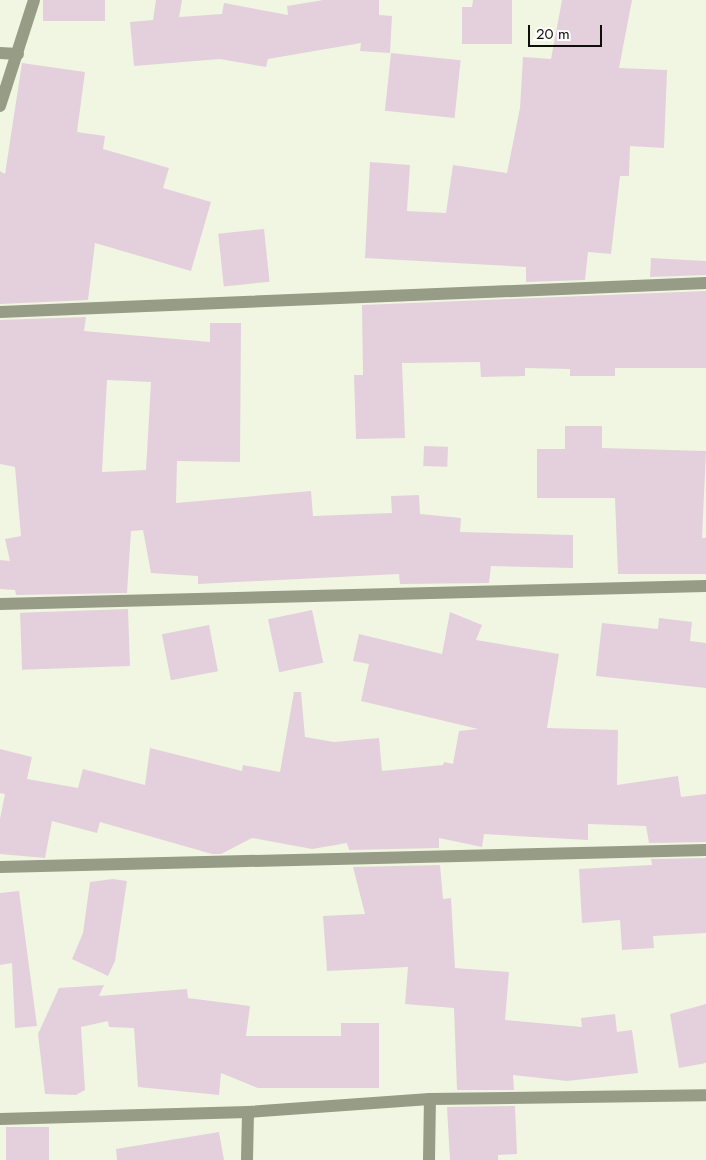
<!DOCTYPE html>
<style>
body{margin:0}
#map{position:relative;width:706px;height:1160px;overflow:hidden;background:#f1f6e2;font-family:Jost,sans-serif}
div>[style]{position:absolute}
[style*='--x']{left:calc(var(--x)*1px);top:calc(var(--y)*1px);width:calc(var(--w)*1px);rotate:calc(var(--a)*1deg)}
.building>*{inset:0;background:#e3d0dc;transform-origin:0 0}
.minor>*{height:12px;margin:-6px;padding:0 6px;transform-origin:6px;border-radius:6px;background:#979c86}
span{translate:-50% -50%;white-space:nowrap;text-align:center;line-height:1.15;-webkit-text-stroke:4px #fff;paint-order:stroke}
.scale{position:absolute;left:528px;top:25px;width:74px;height:22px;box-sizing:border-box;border:2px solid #0e0f09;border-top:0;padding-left:6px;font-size:15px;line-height:18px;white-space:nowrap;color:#0e0f09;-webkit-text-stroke:4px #fff;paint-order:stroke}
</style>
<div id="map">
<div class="building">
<div style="left:43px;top:0;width:62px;height:21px"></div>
<div style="clip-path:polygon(156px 0,182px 0,179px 17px,222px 14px,224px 3px,288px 15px,287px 6px,323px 0,379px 0,379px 15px,392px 16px,390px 53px,360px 51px,361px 43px,268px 59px,266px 67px,220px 59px,134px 66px,130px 22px,153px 20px)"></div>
<div style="clip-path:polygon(473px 0,512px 0,512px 44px,462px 44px,462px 7px,472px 7px)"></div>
<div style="clip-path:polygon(562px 0,632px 0,619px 68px,667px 70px,664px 148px,630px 146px,629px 176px,620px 176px,611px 254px,588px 252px,585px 280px,526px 282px,526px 267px,365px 258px,370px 162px,410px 165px,407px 211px,446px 213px,453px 165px,507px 173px,520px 108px,523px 57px,551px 59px)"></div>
<div style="left:391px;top:53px;width:70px;height:58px;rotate:6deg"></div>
<div style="clip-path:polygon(22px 63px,85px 72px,77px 132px,105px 136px,103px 149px,169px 168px,163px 188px,211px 202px,191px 271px,95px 243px,88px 300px,0 304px,0 171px,5px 174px)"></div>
<div style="left:264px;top:229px;width:53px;height:46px;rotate:84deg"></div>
<div style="clip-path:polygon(651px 258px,706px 261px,706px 275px,650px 277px)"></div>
<div style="clip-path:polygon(706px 291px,706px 368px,615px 368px,615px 376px,570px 376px,570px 369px,525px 368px,525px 376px,481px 377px,480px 362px,402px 363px,405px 438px,356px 439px,354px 375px,363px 375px,362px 305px)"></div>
<div style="clip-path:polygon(evenodd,86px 317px,84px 331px,210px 342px,210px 323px,241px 323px,240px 462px,177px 461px,176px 503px,311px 491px,313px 516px,392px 513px,391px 496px,419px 495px,420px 514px,461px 518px,460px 532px,573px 535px,573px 568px,491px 566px,489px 583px,400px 584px,399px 574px,198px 584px,198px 576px,151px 573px,143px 530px,131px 531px,127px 593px,16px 595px,15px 590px,0 589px,0 560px,10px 561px,5px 539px,21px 536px,15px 467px,0 464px,0 320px,86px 317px,107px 380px,151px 382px,146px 470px,102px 472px,107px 380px)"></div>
<div style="clip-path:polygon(565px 426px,602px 426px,602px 448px,706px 451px,702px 538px,706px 538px,706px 574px,618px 574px,615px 498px,537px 498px,537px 449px,565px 449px)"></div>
<div style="left:424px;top:446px;width:24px;height:20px;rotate:2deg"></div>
<div style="left:128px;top:609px;width:57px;height:108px;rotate:88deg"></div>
<div style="left:312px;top:610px;width:54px;height:45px;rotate:78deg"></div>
<div style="clip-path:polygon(450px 612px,482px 625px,476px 640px,559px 654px,547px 728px,618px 730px,617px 785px,678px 776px,681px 797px,706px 794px,706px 842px,649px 843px,646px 826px,588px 824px,588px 840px,484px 834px,482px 847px,439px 838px,439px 848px,349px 850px,347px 843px,312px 849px,252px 838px,221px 854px,212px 854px,100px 822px,97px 833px,52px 821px,45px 858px,0 854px,0 819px,5px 794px,0 793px,0 749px,32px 757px,27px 779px,78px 788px,83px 769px,145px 785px,150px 748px,242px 771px,243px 765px,280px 772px,294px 692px,301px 692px,305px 737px,334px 742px,379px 738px,382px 771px,443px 765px,444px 762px,453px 764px,459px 731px,478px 729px,361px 701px,369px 664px,353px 661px,359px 634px,442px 654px)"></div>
<div style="clip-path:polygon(659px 618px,692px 622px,690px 641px,706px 643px,706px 688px,596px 676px,602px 623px,658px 629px)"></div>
<div style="left:209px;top:625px;width:47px;height:48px;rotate:79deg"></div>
<div style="clip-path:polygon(706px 858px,706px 933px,653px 936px,654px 948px,622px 950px,620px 920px,582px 923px,579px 869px,652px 865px,651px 859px)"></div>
<div style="clip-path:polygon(440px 865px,443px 899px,451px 898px,455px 968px,509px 972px,505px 1020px,582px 1027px,581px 1018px,615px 1014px,617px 1032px,632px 1030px,638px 1073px,567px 1081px,513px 1075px,514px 1090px,457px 1090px,454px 1008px,405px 1004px,408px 967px,327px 971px,323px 916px,365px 914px,353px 867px)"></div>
<div style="clip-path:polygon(113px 879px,127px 881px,115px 961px,108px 976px,72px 959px,83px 933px,90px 882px)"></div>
<div style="clip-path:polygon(19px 891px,37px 1026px,15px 1028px,12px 963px,0 965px,0 893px)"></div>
<div style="clip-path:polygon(104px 985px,99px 996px,187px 989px,188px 998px,250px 1006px,246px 1036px,341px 1036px,341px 1023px,379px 1023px,379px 1088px,258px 1088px,221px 1073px,219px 1095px,138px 1087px,134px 1028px,109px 1027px,108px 1021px,81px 1027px,85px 1090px,76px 1095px,45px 1094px,38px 1034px,59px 988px)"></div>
<div style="clip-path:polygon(706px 1004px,706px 1063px,679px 1068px,670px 1014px)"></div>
<div style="clip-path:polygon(515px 1106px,517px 1154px,498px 1155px,498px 1160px,450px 1160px,447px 1107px)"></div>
<div style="left:6px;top:1127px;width:43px;height:33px"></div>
<div style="clip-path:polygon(219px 1132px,224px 1160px,117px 1160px,116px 1149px)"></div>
</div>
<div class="minor">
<div style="--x:0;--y:53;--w:18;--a:3"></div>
<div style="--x:0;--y:106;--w:111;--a:-72.2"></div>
<div style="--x:0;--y:312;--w:707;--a:-2.35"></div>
<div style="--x:0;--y:604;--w:706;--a:-1.46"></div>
<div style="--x:0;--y:867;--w:706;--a:-1.38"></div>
<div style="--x:0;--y:1119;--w:248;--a:-1.6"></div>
<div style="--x:248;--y:1112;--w:182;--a:-4.1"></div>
<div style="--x:430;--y:1099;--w:276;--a:-0.8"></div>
<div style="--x:247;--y:1160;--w:48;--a:-88.8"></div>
<div style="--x:429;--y:1160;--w:61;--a:-89.1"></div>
</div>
<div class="scale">20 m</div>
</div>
